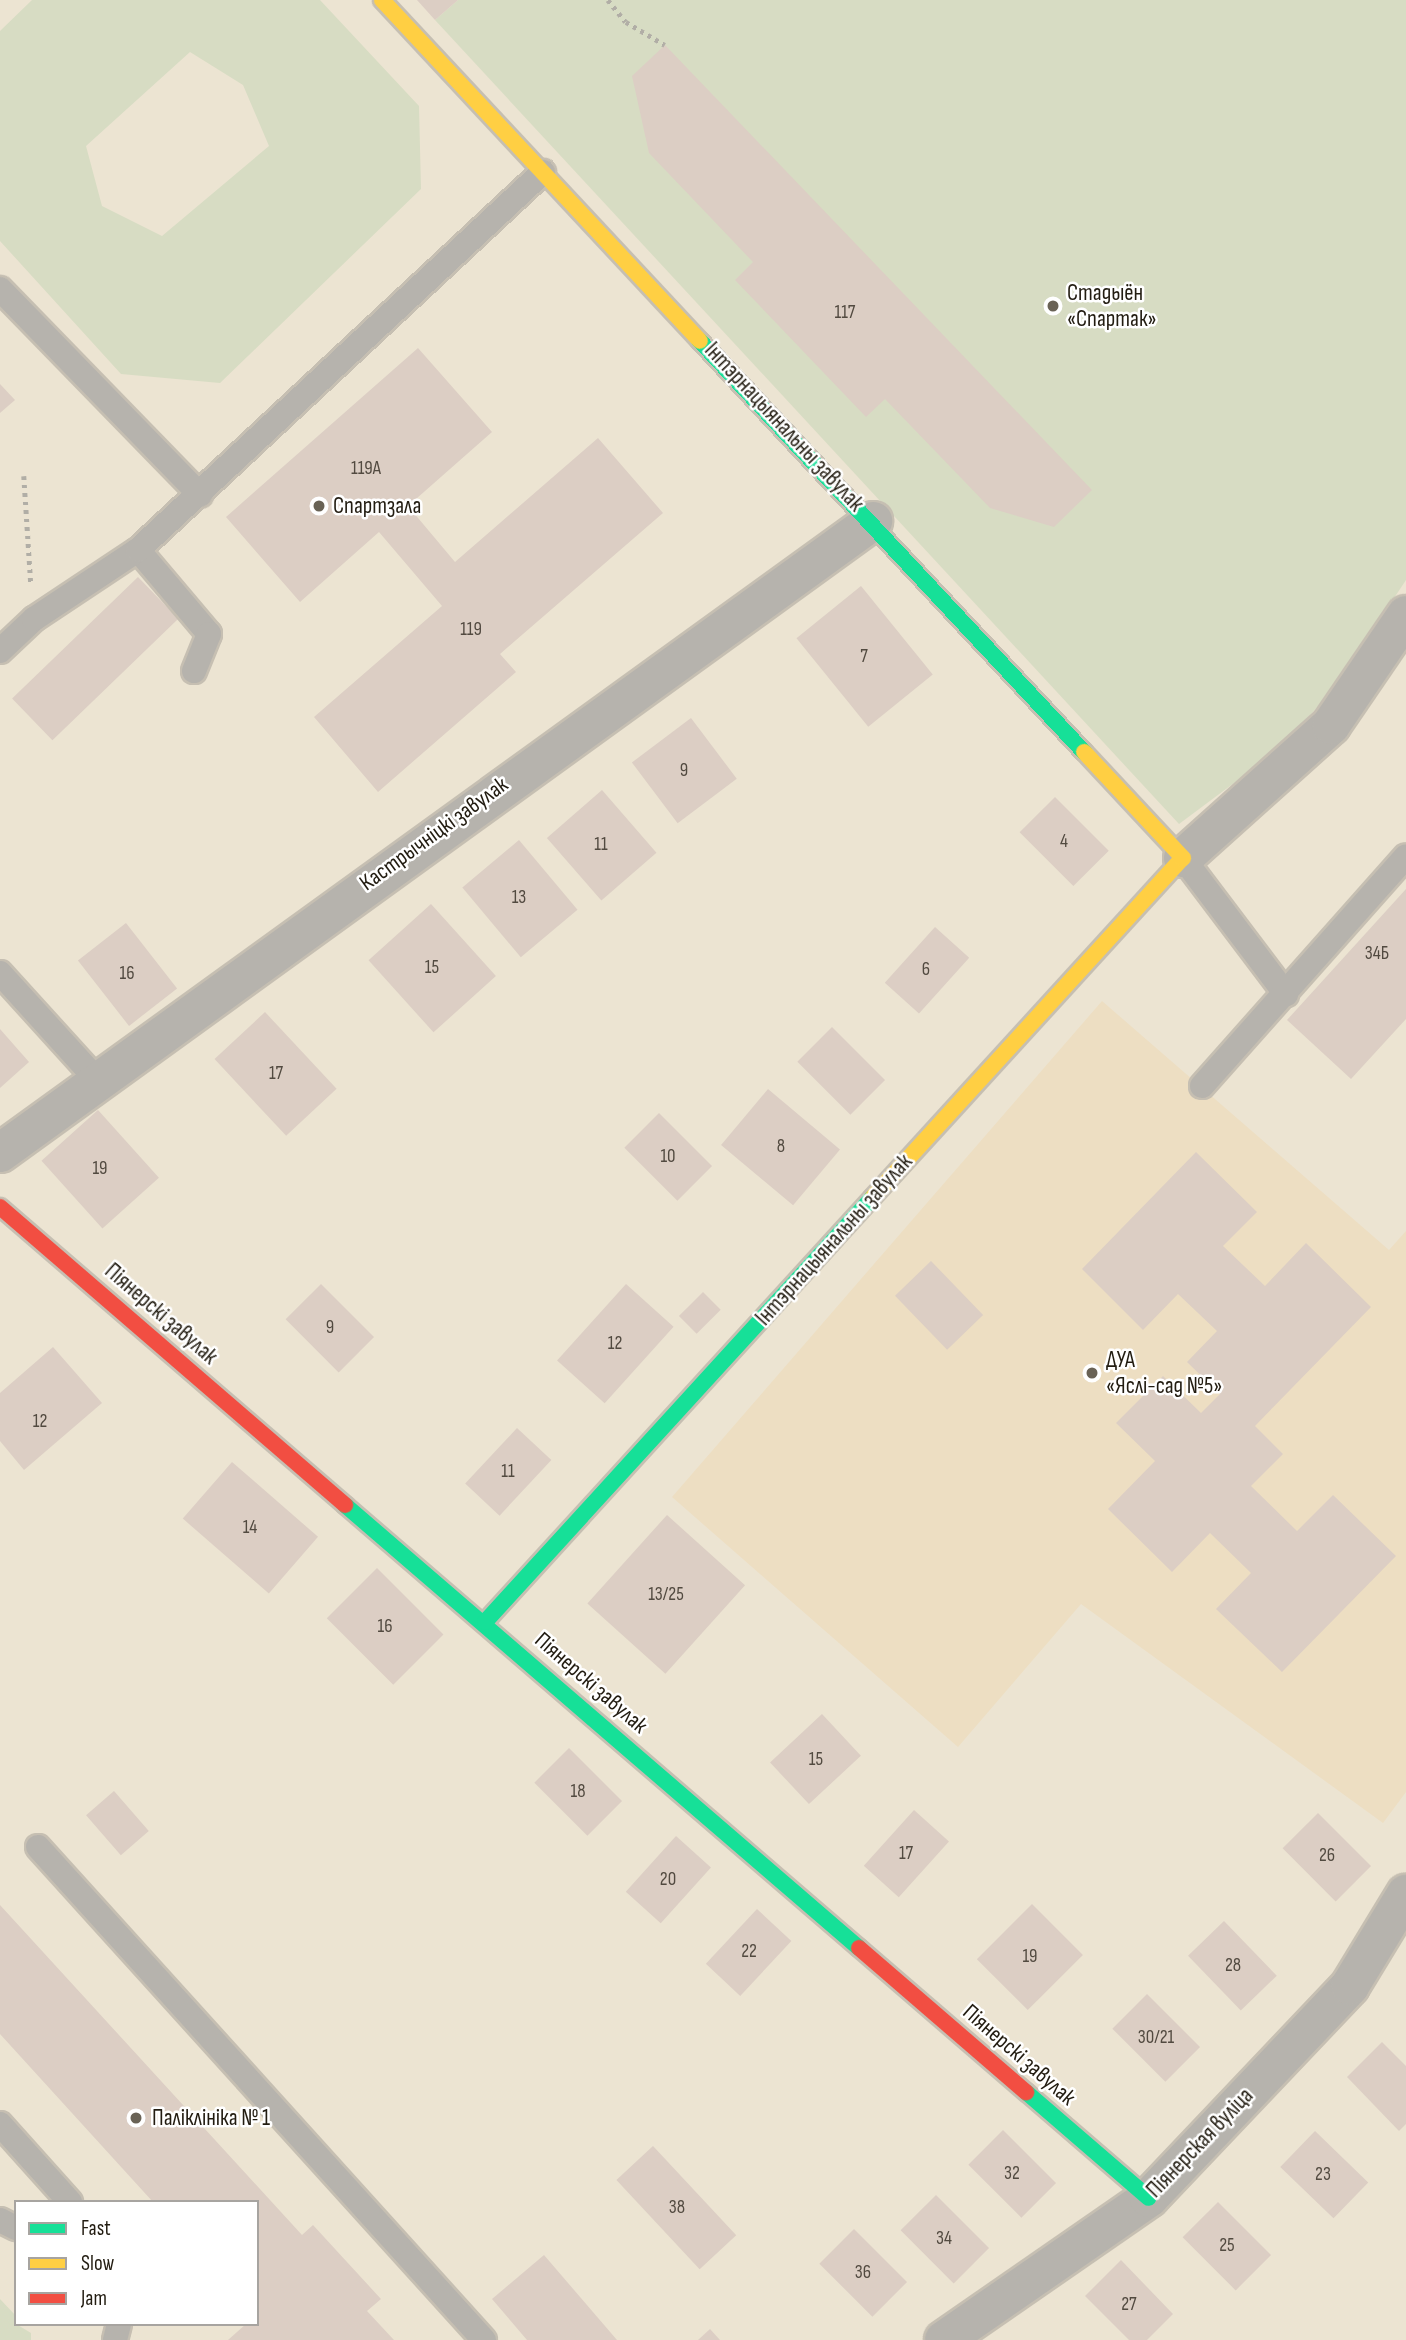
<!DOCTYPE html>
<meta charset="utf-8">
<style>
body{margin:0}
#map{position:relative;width:1406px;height:2340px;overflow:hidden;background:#ece4d2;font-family:"Sofia Sans Condensed",sans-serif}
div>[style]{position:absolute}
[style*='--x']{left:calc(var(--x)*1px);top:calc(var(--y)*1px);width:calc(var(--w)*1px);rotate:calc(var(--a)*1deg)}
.built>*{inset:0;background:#eddec2}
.green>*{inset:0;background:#d7dcc3}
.building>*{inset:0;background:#dccec4;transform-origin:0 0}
.path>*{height:4.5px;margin-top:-2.25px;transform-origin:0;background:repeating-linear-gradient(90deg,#b1aea6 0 3.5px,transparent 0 8.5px)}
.roads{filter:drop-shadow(2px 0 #c6bfb2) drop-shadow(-2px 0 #c6bfb2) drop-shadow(0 2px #c6bfb2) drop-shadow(0 -2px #c6bfb2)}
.lane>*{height:24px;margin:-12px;padding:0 12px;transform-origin:12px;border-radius:12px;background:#b6b3ad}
.street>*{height:38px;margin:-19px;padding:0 19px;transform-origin:19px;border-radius:19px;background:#b6b3ad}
.fast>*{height:16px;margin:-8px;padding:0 8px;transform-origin:8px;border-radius:8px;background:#16e098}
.slow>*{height:16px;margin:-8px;padding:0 8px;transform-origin:8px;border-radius:8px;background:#ffcf43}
.jam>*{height:16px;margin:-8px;padding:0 8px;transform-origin:8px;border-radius:8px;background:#f24e42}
.dots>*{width:19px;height:19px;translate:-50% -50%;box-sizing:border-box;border:4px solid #fff;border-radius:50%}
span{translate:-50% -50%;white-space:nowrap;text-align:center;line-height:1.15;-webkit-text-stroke:5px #fff;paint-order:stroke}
.number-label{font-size:19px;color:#524a40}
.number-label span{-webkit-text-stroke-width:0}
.poi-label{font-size:23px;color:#221c11}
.left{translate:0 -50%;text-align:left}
.street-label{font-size:23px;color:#221c11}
.legend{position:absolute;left:14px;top:2200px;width:245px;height:126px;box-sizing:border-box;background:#fff;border:2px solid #a7a4a0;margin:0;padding:9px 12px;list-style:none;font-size:21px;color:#221c11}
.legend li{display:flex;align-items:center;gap:14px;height:35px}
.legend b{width:35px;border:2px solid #a7a4a0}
</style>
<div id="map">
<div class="built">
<div style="clip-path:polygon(1102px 1001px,1389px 1250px,1406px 1231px,1406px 1792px,1383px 1823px,1081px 1604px,958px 1747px,672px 1497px)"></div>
</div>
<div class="green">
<div style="clip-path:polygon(evenodd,32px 0,320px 0,419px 106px,421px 189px,220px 383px,121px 374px,0 241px,0 31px,32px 0,190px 52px,243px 85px,269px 146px,162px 236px,102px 206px,86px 146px,190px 52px)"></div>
<div style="clip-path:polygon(458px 0,1406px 0,1406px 580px,1333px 690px,1277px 751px,1179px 824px,435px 20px)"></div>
<div style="clip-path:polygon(0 2299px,16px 2316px,16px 2324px,31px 2333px,31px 2340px,0 2340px)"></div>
</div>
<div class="building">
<div style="clip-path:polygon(417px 0,458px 0,435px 20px)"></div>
<div style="clip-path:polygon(665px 45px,1092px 490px,1054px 527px,990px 508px,885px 399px,866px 417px,735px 280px,753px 262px,649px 153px,632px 76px)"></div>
<div style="clip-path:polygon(418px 348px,492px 432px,408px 506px,455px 562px,598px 438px,663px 513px,500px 654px,516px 672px,378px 792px,314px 717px,442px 606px,379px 532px,300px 602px,226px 517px)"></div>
<div style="clip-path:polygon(0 384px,15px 400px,0 413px)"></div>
<div style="left:138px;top:577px;width:58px;height:175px;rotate:46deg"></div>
<div style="left:861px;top:586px;width:114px;height:83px;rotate:51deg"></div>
<div style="left:691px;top:718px;width:76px;height:74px;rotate:53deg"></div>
<div style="left:602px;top:790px;width:83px;height:73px;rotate:49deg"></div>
<div style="left:1055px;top:797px;width:76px;height:50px;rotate:45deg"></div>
<div style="left:519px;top:840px;width:91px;height:74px;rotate:50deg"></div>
<div style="clip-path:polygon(1406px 889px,1406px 1019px,1351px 1079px,1287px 1020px)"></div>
<div style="left:431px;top:904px;width:97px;height:84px;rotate:48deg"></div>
<div style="left:126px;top:923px;width:83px;height:61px;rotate:52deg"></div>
<div style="left:935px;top:927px;width:46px;height:75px;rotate:42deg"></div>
<div style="left:265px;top:1012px;width:105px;height:69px;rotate:47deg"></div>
<div style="left:832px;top:1027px;width:75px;height:49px;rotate:45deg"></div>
<div style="clip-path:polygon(0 1029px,29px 1062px,0 1088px)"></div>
<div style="left:768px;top:1089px;width:94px;height:73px;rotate:40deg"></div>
<div style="left:98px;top:1110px;width:91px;height:76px;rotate:48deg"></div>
<div style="left:659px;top:1113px;width:75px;height:49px;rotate:45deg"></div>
<div style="clip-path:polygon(1196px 1152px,1257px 1212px,1223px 1246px,1265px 1286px,1306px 1243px,1371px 1307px,1255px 1426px,1283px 1454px,1251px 1486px,1297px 1531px,1333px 1495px,1396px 1556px,1282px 1672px,1216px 1609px,1251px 1573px,1210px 1533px,1172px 1572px,1108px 1509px,1155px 1461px,1116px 1423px,1163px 1376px,1201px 1413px,1220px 1394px,1187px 1362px,1217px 1331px,1178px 1294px,1143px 1330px,1082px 1269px)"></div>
<div style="left:931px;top:1261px;width:75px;height:50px;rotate:46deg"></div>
<div style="left:321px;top:1284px;width:75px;height:50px;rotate:45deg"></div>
<div style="left:626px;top:1284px;width:64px;height:103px;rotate:42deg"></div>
<div style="left:703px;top:1292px;width:25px;height:34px;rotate:45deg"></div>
<div style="clip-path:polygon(53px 1347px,102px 1403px,24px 1470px,0 1441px,0 1393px)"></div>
<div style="left:517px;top:1428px;width:47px;height:76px;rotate:43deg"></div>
<div style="left:232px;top:1462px;width:114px;height:75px;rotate:41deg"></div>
<div style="left:667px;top:1515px;width:105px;height:119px;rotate:42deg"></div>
<div style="left:377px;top:1568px;width:94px;height:71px;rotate:45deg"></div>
<div style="left:822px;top:1714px;width:57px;height:71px;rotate:47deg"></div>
<div style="left:569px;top:1748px;width:75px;height:49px;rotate:45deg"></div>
<div style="left:114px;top:1791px;width:53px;height:37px;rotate:49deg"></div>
<div style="left:914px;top:1810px;width:47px;height:75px;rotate:42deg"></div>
<div style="left:1318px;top:1813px;width:75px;height:50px;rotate:45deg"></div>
<div style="left:676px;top:1836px;width:47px;height:75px;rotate:42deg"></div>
<div style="left:1032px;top:1904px;width:72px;height:78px;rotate:45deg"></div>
<div style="clip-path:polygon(0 1905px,302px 2235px,313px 2225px,381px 2299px,367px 2311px,394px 2340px,228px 2340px,246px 2324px,257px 2324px,257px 2202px,153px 2202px,0 2034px)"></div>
<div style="left:757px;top:1909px;width:47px;height:75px;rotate:43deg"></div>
<div style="left:1224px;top:1921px;width:76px;height:50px;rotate:46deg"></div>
<div style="left:1147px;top:1994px;width:75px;height:49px;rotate:45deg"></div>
<div style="clip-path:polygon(1382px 2042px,1406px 2066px,1406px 2124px,1399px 2131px,1347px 2077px)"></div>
<div style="left:1003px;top:2130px;width:75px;height:49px;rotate:45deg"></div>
<div style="left:1315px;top:2131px;width:74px;height:50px;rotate:44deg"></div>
<div style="left:653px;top:2146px;width:122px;height:50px;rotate:47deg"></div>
<div style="left:936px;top:2195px;width:75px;height:50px;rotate:45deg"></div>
<div style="left:1218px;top:2202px;width:75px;height:50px;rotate:45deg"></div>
<div style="left:854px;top:2229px;width:75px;height:49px;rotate:45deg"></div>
<div style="clip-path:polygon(544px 2255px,617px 2340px,527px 2340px,492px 2299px)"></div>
<div style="clip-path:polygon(1121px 2260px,1173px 2314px,1147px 2340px,1129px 2340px,1085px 2296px)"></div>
<div style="clip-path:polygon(710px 2329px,720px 2340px,698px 2340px)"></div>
</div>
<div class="path">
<div style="--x:608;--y:0;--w:28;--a:51"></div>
<div style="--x:626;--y:22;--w:45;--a:30.5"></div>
<div style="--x:24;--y:476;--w:107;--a:86.3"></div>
</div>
<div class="roads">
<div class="lane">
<div style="--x:0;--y:289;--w:287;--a:45.8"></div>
<div style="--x:138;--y:550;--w:110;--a:49.8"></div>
<div style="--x:209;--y:634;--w:40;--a:112"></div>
<div style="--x:0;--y:651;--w:47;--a:-43.3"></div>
<div style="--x:34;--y:619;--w:125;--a:-33.6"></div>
<div style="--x:138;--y:550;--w:554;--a:-43.03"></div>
<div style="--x:1183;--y:858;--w:171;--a:52.9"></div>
<div style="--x:0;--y:973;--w:144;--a:47.8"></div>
<div style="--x:1202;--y:1086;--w:307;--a:-48.4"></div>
<div style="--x:38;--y:1847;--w:665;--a:47.87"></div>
<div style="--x:0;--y:2124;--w:105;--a:48.1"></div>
<div style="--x:0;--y:2220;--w:18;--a:27"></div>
<div style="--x:115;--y:2340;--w:16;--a:-76"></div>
</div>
<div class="street">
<div style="--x:1183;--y:858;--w:199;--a:-41.9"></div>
<div style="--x:1331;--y:725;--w:133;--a:-55.7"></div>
<div style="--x:0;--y:1153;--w:1078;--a:-35.9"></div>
<div style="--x:944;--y:2340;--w:249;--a:-34.7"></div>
<div style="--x:1149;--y:2198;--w:292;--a:-46.5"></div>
<div style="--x:1350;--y:1986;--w:108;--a:-58.7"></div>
</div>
<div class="fast">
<div style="--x:700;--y:341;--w:562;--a:46.95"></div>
<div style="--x:345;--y:1505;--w:679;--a:40.76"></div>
<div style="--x:485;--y:1622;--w:575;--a:-47.61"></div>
<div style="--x:1026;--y:2092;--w:162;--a:40.8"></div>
</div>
<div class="slow">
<div style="--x:382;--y:0;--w:466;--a:47"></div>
<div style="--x:873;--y:1197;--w:459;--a:-47.6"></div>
<div style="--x:1183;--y:858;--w:145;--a:-133"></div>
</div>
<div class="jam">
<div style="--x:0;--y:1207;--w:456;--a:40.8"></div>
<div style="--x:859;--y:1948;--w:221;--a:40.8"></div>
</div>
</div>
<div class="dots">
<div style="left:1053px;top:306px;background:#696255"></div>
<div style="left:319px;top:506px;background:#696255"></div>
<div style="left:1092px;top:1373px;background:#696255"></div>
<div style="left:136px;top:2118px;background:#696255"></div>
</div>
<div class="number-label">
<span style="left:845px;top:313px">117</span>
<span style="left:366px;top:469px">119А</span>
<span style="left:471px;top:630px">119</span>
<span style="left:864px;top:657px">7</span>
<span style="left:684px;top:771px">9</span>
<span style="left:1064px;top:842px">4</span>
<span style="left:601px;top:845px">11</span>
<span style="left:519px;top:898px">13</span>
<span style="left:1377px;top:954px">34Б</span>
<span style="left:432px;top:968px">15</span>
<span style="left:926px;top:970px">6</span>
<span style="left:127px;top:974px">16</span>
<span style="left:276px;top:1074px">17</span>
<span style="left:781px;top:1147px">8</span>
<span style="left:668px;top:1157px">10</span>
<span style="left:100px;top:1169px">19</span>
<span style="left:330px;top:1328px">9</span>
<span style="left:615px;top:1344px">12</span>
<span style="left:40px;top:1422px">12</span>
<span style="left:508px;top:1472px">11</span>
<span style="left:250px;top:1528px">14</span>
<span style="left:666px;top:1595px">13/25</span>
<span style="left:385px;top:1627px">16</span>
<span style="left:816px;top:1760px">15</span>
<span style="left:578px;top:1792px">18</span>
<span style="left:906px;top:1854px">17</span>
<span style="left:1327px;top:1856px">26</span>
<span style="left:668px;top:1880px">20</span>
<span style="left:749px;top:1952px">22</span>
<span style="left:1030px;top:1957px">19</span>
<span style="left:1233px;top:1966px">28</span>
<span style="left:1156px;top:2038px">30/21</span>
<span style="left:1012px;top:2174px">32</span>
<span style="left:1323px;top:2175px">23</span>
<span style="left:677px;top:2208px">38</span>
<span style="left:944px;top:2239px">34</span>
<span style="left:1227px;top:2246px">25</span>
<span style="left:863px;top:2273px">36</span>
<span style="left:1129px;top:2305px">27</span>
</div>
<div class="poi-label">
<span class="left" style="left:1067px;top:306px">Стадыён<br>«Спартак»</span>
<span class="left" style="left:333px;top:506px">Спартзала</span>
<span class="left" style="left:1106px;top:1373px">ДУА<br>«Яслі-сад №5»</span>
<span class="left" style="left:152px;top:2118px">Паліклініка № 1</span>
</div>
<div class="street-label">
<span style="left:784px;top:427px;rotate:47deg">Інтэрнацыянальны завулак</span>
<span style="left:434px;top:834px;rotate:-36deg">Кастрычніцкі завулак</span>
<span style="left:834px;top:1240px;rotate:-48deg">Інтэрнацыянальны завулак</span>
<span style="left:161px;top:1314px;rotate:41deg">Піянерскі завулак</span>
<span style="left:591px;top:1683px;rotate:41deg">Піянерскі завулак</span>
<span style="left:1019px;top:2055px;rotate:41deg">Піянерскі завулак</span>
<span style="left:1200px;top:2143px;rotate:-46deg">Піянерская вуліца</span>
</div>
<ul class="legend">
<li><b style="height:9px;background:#16e098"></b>Fast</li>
<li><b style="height:9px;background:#ffcf43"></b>Slow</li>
<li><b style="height:9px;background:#f24e42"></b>Jam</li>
</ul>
</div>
